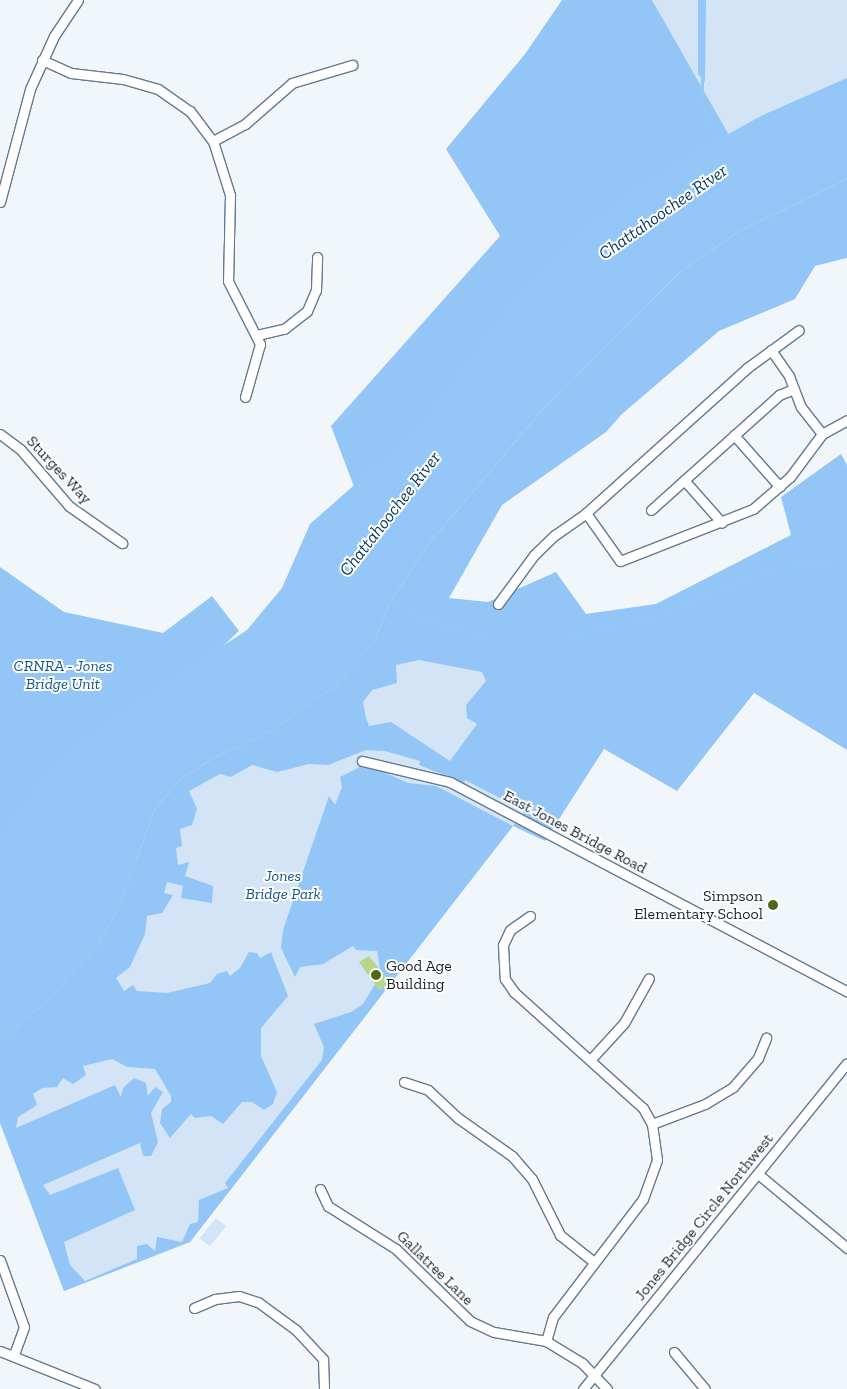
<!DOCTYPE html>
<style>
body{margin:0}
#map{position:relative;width:847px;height:1389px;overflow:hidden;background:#f1f6fb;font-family:"Zilla Slab",serif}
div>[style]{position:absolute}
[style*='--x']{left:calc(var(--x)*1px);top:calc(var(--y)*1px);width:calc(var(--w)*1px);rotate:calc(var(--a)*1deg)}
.green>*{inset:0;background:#d2e4f5;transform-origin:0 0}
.forest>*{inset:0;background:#93c6f7}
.water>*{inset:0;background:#94c7f8}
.stream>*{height:2.5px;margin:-1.25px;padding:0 1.25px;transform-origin:1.25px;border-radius:1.25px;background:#94c7f8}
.building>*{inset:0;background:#b7d788}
.roads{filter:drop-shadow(1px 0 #637a91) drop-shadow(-1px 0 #637a91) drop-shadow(0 1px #637a91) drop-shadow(0 -1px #637a91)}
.minor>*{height:9px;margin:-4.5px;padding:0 4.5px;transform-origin:4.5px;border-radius:4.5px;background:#fff}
.dots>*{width:14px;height:14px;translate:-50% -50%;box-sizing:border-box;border:2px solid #fff;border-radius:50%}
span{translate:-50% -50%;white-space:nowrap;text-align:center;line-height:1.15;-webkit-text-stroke:4px #fff;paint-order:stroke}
.street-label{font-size:16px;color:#1a242d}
.park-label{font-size:16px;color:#0e558c;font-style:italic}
.poi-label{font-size:16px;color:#1a242d}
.right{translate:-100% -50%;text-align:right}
.left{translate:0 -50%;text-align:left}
.water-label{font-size:18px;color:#04355c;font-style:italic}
</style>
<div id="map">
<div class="green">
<div style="clip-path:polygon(652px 0,847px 0,847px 89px,733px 142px)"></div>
<div style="clip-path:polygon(374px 642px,524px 660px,525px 811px,190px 1242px,64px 1291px,0 1123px,0 1041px,140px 856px,155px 809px)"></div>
<div style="left:216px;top:1218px;width:13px;height:26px;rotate:39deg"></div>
</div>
<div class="forest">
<div style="clip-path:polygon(562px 0,652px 0,733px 142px,366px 518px,331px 426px,500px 236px,446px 149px,525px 54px)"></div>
<div style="clip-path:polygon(evenodd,847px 179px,847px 258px,815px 266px,795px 299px,719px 331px,622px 414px,606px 432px,502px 505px,449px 598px,488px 602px,556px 572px,586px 614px,656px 604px,791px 535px,781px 497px,841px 454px,847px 465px,847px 750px,754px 693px,677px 791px,604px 749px,545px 841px,513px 826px,190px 1242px,64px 1291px,0 1123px,0 1041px,50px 999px,100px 942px,120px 905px,155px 809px,180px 780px,212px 759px,271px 731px,335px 686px,374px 642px,391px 601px,428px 545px,539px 414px,679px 273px,736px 233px,847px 179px,419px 660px,482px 672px,486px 681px,466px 705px,467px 718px,477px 724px,450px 761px,391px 722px,369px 726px,366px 718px,363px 702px,372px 690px,397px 683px,396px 665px,419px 660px,847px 179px,366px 750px,385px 751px,420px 761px,419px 765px,464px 783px,465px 780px,525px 811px,513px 826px,436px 786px,408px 783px,374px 768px,360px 767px,340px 777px,342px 787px,335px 805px,329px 796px,283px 930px,281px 948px,295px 977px,300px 967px,323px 964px,353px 946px,356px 950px,377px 951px,380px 969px,390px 982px,379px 990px,375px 984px,363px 1004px,351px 1012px,314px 1024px,324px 1047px,322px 1060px,225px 1183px,228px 1188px,199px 1200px,198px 1222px,190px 1224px,182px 1242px,157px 1237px,155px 1251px,147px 1244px,137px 1246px,137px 1259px,85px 1281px,70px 1265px,64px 1242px,135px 1210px,118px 1168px,50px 1195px,43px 1185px,140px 1143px,143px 1156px,151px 1156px,158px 1142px,151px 1113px,163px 1092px,155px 1087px,148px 1096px,146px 1083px,134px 1078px,123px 1088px,121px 1097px,115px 1085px,16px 1128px,18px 1117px,37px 1105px,33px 1094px,42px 1088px,57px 1087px,63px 1078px,73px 1084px,86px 1075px,83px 1066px,112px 1059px,127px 1067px,155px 1069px,171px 1096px,171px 1102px,162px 1109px,160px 1123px,170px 1138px,191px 1114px,195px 1118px,211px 1116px,223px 1124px,242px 1102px,252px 1102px,264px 1110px,273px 1104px,277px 1092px,261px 1056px,261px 1028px,288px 996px,271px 952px,260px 958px,257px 953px,249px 952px,240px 968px,230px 976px,227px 971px,217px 974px,210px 983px,167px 993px,137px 991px,133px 985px,124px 991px,116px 978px,130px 967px,145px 934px,147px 916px,162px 913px,173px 895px,164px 893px,167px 882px,183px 886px,181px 898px,212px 903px,213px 886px,185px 876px,189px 862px,178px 865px,176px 848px,182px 846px,180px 829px,192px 825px,197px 809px,189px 791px,220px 774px,231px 777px,252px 765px,277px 772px,309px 764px,328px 765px,366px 750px)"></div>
<div style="clip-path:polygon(0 567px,64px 612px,163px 633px,212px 596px,239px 631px,0 854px)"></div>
</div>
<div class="water">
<div style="clip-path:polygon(698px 0,706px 0,705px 82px,698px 74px)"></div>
<div style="clip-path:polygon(847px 78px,847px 179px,736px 233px,679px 273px,539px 414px,428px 545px,391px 601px,374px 642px,335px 686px,271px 731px,212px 759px,180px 780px,155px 809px,120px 905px,100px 942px,50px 999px,0 1041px,0 839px,41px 780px,101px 726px,247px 630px,282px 588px,310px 524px,418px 429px,524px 288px,575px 237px,630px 193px,695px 152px,763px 115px)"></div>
</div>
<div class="stream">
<div style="--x:703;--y:76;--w:22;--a:93"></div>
<div style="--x:702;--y:98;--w:47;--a:73.9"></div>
<div style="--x:391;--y:600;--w:36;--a:32"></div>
<div style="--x:422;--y:619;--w:62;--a:14.9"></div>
<div style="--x:482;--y:635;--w:87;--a:0"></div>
<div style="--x:569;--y:635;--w:85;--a:-11.6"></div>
<div style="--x:652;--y:618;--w:125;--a:-22.1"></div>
<div style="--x:768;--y:571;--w:46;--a:-12.5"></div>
<div style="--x:813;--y:561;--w:34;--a:-2"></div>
</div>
<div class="building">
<div style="clip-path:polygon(369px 956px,390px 982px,379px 990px,359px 962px)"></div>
</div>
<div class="roads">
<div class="minor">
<div style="--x:42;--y:60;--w:32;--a:24"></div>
<div style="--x:71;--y:73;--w:52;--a:6.6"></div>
<div style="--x:123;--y:79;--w:36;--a:16"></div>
<div style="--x:158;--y:89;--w:39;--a:35"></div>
<div style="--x:190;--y:111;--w:38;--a:53"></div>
<div style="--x:213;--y:141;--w:57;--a:72.5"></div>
<div style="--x:230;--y:195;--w:86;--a:91.3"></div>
<div style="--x:228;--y:281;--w:71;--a:63.1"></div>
<div style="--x:260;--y:344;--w:55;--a:105.8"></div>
<div style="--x:213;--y:141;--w:36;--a:-28"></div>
<div style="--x:245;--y:124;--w:62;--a:-41.1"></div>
<div style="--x:292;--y:83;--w:63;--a:-16.7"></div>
<div style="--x:0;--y:202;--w:117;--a:-75.1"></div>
<div style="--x:30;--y:89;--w:58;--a:-65.6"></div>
<div style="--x:54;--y:36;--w:43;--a:-56.3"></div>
<div style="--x:257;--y:335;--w:28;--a:-13"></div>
<div style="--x:284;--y:329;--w:29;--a:-38"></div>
<div style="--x:307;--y:311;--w:23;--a:-67"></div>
<div style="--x:316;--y:290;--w:33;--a:-88"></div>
<div style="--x:771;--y:350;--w:32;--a:55"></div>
<div style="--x:789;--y:376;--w:33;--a:69"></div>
<div style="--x:801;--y:407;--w:34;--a:52"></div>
<div style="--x:0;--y:434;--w:26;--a:37"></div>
<div style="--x:21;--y:450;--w:74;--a:49.4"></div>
<div style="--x:69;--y:506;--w:65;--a:34.9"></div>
<div style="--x:734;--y:435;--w:69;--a:48.5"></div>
<div style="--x:684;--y:480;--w:57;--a:48.5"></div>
<div style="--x:651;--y:510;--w:172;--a:-41.9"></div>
<div style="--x:779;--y:395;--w:16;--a:-22"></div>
<div style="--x:586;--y:513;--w:59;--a:54.7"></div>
<div style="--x:620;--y:561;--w:143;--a:-21.4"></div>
<div style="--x:753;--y:509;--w:49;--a:-40.9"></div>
<div style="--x:790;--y:477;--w:54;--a:-53.3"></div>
<div style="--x:822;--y:434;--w:29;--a:-29"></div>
<div style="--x:498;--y:604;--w:61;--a:-53.7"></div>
<div style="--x:534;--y:555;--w:29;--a:-44"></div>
<div style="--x:555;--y:535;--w:38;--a:-35"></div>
<div style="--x:586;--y:513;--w:217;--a:-42"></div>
<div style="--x:747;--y:368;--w:64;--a:-36.2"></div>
<div style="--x:362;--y:761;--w:90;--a:13.4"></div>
<div style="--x:450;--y:782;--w:449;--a:27.8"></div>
<div style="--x:530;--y:916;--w:24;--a:145"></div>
<div style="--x:510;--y:930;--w:17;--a:115"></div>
<div style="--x:503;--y:945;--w:34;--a:87"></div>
<div style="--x:505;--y:979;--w:16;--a:55"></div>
<div style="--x:514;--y:992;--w:173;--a:42"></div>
<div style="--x:643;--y:1108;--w:18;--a:61"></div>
<div style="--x:652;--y:1124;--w:36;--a:82"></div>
<div style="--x:657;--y:1160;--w:41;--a:109.7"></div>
<div style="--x:643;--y:1199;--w:148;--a:127.3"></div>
<div style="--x:553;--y:1317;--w:25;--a:106"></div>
<div style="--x:591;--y:1059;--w:49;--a:-47.5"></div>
<div style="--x:624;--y:1023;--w:51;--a:-60.9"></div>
<div style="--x:404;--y:1082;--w:25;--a:18"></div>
<div style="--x:428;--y:1090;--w:41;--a:43"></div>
<div style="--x:458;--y:1118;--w:66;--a:35.1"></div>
<div style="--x:512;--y:1156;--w:30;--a:49"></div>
<div style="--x:532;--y:1179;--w:63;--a:63.4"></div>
<div style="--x:560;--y:1235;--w:43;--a:38.5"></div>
<div style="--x:652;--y:1124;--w:57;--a:-20.7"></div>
<div style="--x:705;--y:1104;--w:33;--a:-31"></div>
<div style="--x:733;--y:1087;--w:38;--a:-49"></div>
<div style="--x:758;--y:1058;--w:22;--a:-68"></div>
<div style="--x:758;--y:1174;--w:116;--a:39.7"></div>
<div style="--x:320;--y:1189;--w:19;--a:65"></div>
<div style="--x:328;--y:1206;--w:80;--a:32.3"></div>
<div style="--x:396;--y:1249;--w:103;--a:44.2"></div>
<div style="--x:470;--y:1321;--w:26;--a:25"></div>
<div style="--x:494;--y:1332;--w:53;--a:9.8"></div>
<div style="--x:546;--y:1341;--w:42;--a:31.4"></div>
<div style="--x:582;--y:1363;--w:36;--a:46"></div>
<div style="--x:0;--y:1260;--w:71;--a:70.3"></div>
<div style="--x:24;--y:1327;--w:29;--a:110"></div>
<div style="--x:194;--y:1308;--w:23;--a:-23"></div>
<div style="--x:215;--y:1299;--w:24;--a:-7"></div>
<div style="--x:239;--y:1296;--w:20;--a:18"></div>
<div style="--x:258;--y:1302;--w:47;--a:36.4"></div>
<div style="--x:296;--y:1330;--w:40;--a:47"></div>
<div style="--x:323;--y:1359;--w:30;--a:88"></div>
<div style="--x:0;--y:1351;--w:102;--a:21.8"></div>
<div style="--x:674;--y:1352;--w:48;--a:50"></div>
<div style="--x:583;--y:1389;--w:419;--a:-51"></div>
</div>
</div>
<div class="dots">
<div style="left:773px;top:905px;background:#4e681a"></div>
<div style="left:376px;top:975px;background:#4e681a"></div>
</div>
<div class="street-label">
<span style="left:59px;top:470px;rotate:47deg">Sturges Way</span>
<span style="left:575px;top:832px;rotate:28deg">East Jones Bridge Road</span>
<span style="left:704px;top:1217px;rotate:-51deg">Jones Bridge Circle Northwest</span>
<span style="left:435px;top:1268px;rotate:44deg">Gallatree Lane</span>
</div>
<div class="park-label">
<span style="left:63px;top:675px">CRNRA - Jones<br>Bridge Unit</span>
<span style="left:283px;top:885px">Jones<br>Bridge Park</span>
</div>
<div class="poi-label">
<span class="right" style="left:763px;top:905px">Simpson<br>Elementary School</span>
<span class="left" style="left:386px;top:975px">Good Age<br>Building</span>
</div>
<div class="water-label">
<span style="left:663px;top:212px;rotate:-35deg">Chattahoochee River</span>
<span style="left:390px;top:514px;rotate:-52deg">Chattahoochee River</span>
</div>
</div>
